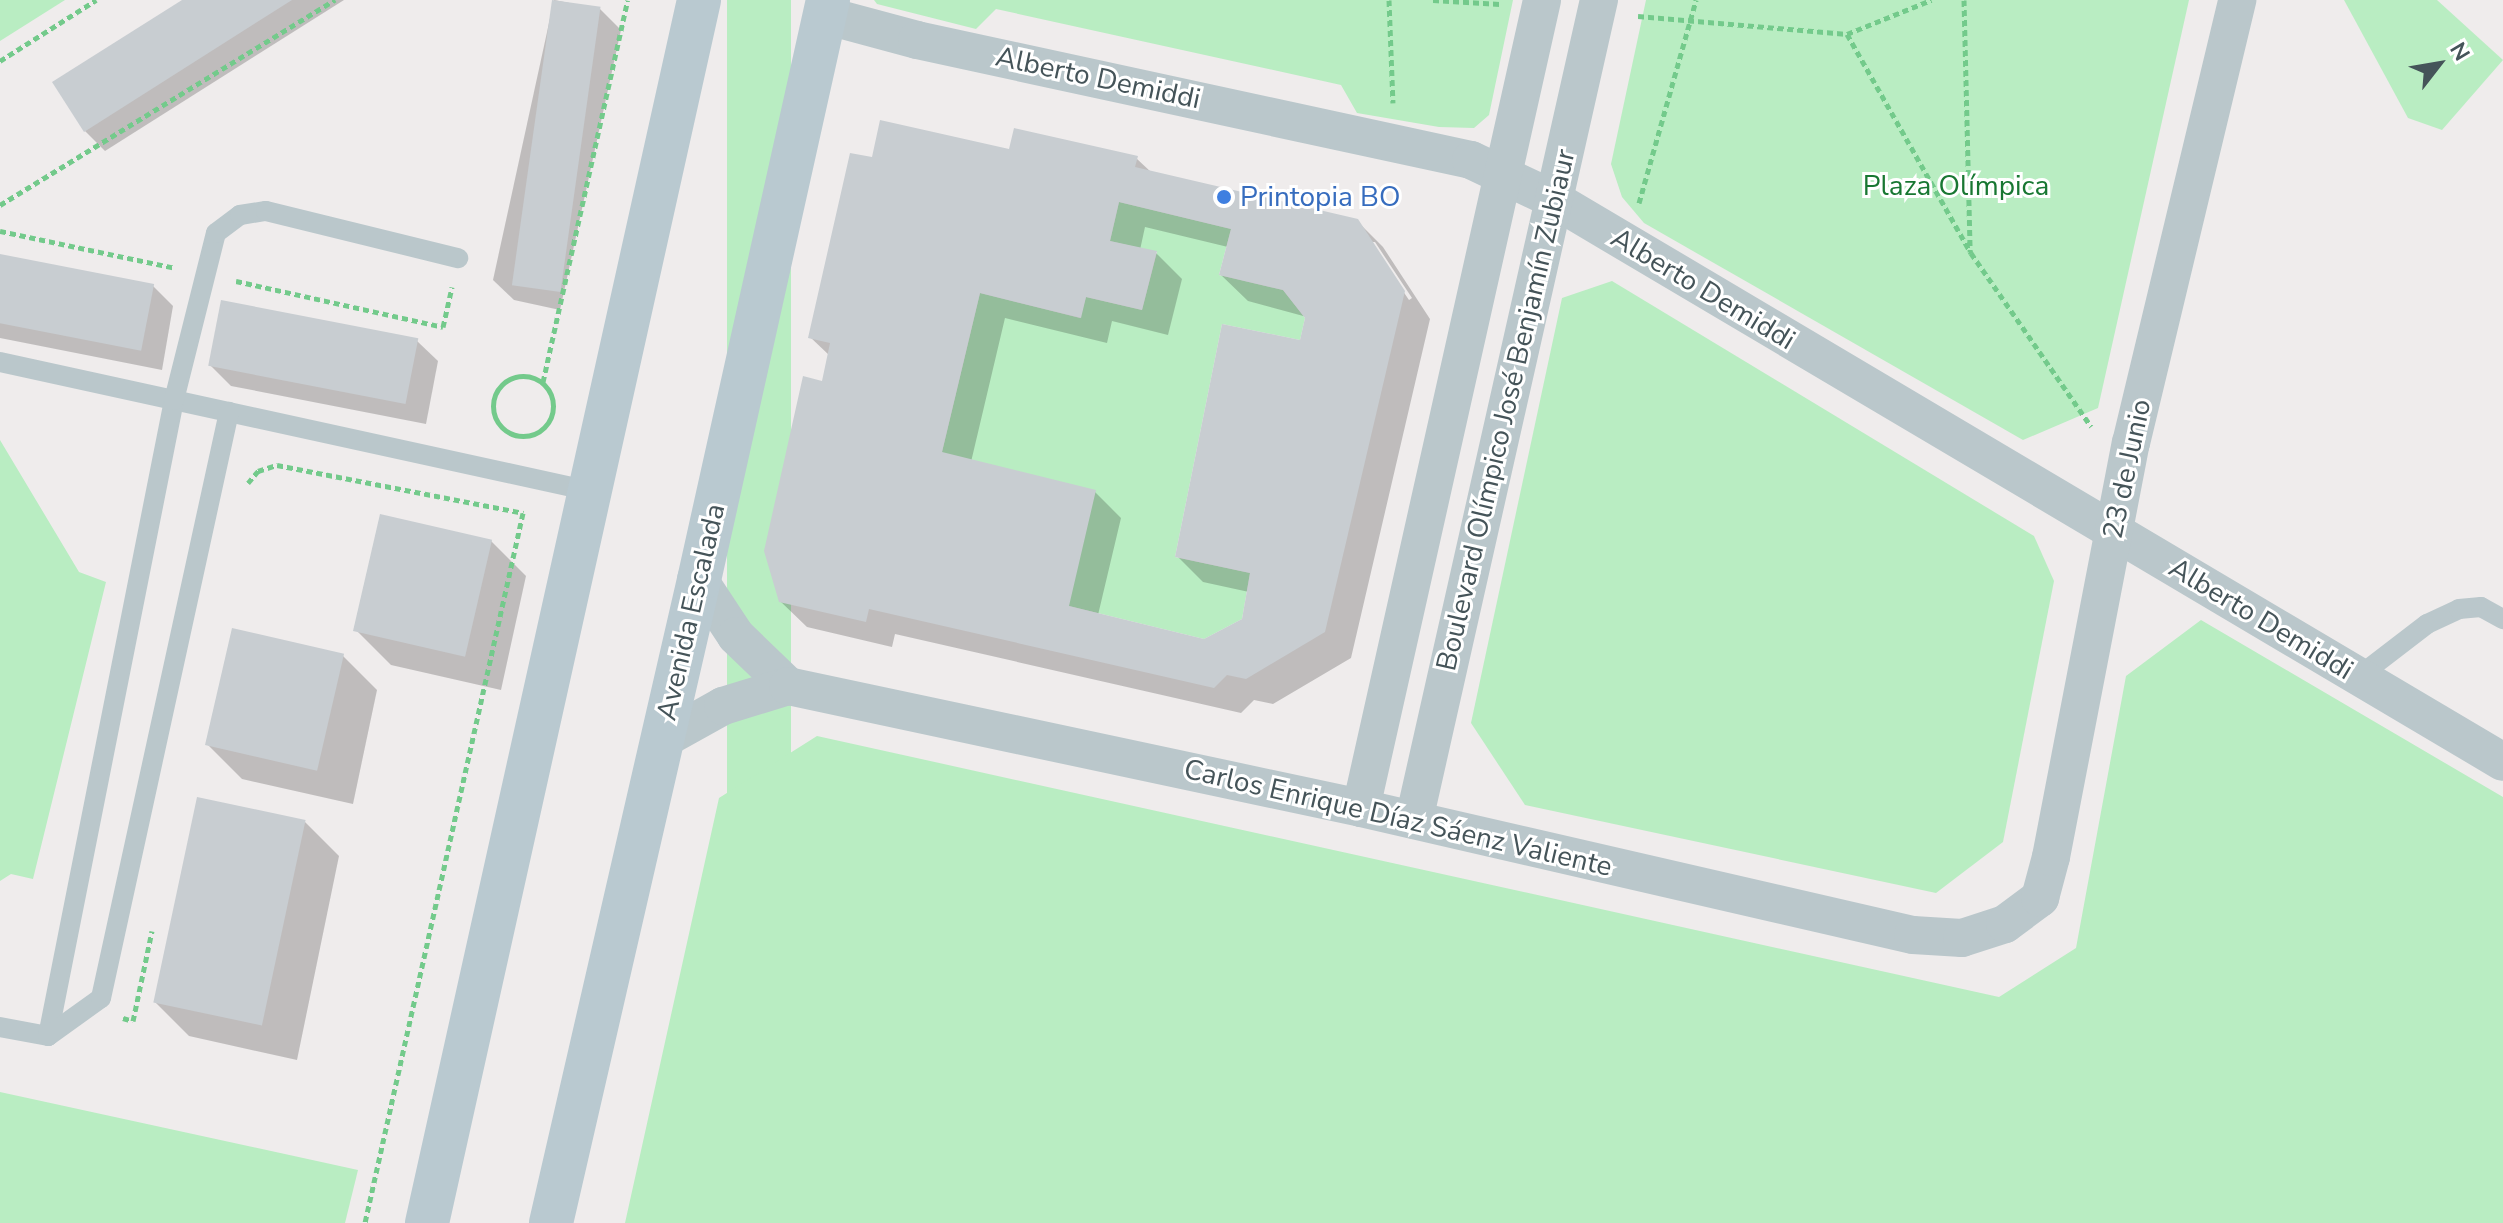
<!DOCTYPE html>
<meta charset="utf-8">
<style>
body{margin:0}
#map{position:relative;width:2503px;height:1223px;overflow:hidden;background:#efecec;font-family:"Nunito Sans",sans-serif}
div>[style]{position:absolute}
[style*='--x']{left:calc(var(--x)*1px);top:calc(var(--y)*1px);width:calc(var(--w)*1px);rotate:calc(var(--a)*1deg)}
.green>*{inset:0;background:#b9edc2;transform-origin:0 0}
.shadow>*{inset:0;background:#0003}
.building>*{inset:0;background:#c8cdd1;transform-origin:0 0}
.path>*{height:5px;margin-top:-2.5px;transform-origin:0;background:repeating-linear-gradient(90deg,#73ca8b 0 6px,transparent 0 10px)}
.path>.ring{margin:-2.5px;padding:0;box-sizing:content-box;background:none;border:5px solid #73ca8b;border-radius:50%}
.lane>*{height:20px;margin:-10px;padding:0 10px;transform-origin:10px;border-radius:10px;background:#bac7cb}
.street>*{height:38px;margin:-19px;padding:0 19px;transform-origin:19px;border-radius:19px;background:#bac7cb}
.secondary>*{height:44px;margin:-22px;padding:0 22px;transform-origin:22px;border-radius:22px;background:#b9c9d0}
.dots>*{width:22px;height:22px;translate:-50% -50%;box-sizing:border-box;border:4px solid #fff;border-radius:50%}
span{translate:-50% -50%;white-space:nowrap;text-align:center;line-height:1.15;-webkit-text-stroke:6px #fff;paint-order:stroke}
.street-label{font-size:28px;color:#455459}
.park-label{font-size:28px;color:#187732}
.shop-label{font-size:28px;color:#366cbe}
.left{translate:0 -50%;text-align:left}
.north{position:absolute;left:2399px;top:24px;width:80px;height:80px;-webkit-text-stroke:6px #fff;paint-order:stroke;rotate:59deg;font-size:22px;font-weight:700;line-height:32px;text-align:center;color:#455459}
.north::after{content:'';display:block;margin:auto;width:28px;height:36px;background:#455459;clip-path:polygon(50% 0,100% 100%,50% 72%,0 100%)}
</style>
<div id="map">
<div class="green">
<div style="clip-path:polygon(0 0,65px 0,0 41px)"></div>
<div style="left:727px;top:0;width:64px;height:1252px"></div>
<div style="clip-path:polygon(874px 0,1513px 0,1489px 115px,1474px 128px,1439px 127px,1357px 113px,1341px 85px,996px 9px,976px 29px,877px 4px)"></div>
<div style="clip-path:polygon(1646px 0,2189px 0,2098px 408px,2023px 440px,1644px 223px,1622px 197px,1611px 164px)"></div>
<div style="clip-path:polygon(2344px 0,2437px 0,2503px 60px,2442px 130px,2408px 118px)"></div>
<div style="clip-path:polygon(1119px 202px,1231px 229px,1219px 275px,1283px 290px,1305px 318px,1300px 340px,1222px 324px,1175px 557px,1250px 573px,1242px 619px,1204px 639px,1069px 606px,942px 452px,980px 293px,1080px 318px,1086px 297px,1142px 310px,1157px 252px,1110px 241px)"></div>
<div style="clip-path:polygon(1612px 281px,2034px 536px,2054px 581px,2003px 842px,1936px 893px,1525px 805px,1471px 723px,1562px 298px)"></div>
<div style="clip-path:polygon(0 440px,79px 572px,106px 582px,33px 879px,11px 874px,0 881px)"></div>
<div style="clip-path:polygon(2201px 620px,2503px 797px,2503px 1223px,625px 1223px,719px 798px,817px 736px,1999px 997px,2076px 948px,2126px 676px)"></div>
<div style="clip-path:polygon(0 1092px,358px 1170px,345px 1223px,0 1223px)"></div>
</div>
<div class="shadow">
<div style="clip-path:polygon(185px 0,344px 0,105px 151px,85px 131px)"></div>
<div style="clip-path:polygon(554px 0,600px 9px,621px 30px,560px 310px,514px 300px,493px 280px)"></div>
<div style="clip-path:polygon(evenodd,1010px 151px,1136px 158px,1152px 173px,1357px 221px,1383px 247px,1430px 319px,1351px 658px,1273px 704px,1254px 700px,1241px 713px,895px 634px,892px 647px,807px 627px,780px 601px,830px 356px,810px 337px,874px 160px,1010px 151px,1145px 227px,1228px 247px,1221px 275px,1248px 301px,1307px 317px,1302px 343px,1177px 556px,1203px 582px,1249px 592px,1243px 620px,1204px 641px,1098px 615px,1121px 518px,1095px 492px,971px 462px,1005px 318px,1107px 343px,1112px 321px,1168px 335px,1182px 279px,1156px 253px,1140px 250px,1145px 227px,1010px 151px,1370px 242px,1375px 242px,1412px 298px,1409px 300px,1370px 242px)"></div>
<div style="clip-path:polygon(0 256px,153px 286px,173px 306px,162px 370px,0 338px)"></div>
<div style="clip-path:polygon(417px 341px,438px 361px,426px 424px,231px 386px,211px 366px)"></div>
<div style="clip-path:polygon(491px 541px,526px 576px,501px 690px,391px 665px,356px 630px)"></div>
<div style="clip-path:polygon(343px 656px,377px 690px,353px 804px,242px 779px,208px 745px)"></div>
<div style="clip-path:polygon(305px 822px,339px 856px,297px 1060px,189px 1036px,155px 1002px)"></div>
</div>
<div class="building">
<div style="clip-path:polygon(182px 0,292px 0,84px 132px,52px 82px)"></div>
<div style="left:552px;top:0;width:49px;height:288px;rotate:8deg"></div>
<div style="clip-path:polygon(evenodd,880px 120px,1009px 149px,1014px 128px,1138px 156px,1135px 167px,1358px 219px,1405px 291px,1325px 632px,1246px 679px,1227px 675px,1214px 688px,869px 609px,866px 622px,779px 602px,764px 551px,803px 376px,822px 381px,830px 343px,808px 338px,850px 153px,872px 157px,880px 120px,1119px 202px,1231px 229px,1219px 275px,1283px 290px,1305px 318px,1300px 340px,1222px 324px,1175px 557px,1250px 573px,1242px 619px,1204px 639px,1069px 606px,1096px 490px,942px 452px,980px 293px,1081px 318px,1086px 297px,1142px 310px,1157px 251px,1110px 241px,1119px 202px)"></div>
<div style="left:0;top:254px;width:157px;height:68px;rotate:11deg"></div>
<div style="left:221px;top:300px;width:201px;height:67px;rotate:11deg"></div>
<div style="left:380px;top:514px;width:115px;height:120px;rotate:13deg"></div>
<div style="left:232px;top:628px;width:115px;height:120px;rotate:13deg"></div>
<div style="left:197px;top:797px;width:111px;height:210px;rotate:12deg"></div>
</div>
<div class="path">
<div style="--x:1389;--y:0;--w:103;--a:87.8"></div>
<div style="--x:1433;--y:0;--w:67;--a:3.4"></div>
<div style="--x:1964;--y:0;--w:252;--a:88.6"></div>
<div style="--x:1638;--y:16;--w:210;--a:4.9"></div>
<div style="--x:1847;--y:34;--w:91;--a:-22"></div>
<div style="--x:1847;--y:34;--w:252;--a:60.5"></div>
<div style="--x:1971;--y:253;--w:211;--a:55.3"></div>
<div style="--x:0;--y:61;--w:114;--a:-32.4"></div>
<div style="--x:1639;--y:203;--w:211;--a:-74.3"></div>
<div style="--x:0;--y:205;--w:393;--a:-31.5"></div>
<div style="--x:0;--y:231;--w:179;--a:11.9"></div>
<div style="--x:236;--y:281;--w:212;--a:12.5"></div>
<div style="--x:443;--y:327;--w:41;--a:-77.3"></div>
<div class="ring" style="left:493px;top:376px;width:55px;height:55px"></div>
<div style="--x:543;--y:382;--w:391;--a:-77.5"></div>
<div style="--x:248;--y:483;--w:16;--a:-50"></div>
<div style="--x:258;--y:471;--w:20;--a:-18"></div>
<div style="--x:277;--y:465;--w:251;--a:11"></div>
<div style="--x:523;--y:513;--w:727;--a:102.55"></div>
<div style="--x:123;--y:1018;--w:10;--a:17"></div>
<div style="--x:133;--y:1021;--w:92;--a:-78.1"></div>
</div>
<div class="lane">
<div style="--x:0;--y:362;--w:604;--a:12.33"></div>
<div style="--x:2358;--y:677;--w:87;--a:-37.5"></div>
<div style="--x:2427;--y:624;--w:35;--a:-25"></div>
<div style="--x:2459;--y:609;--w:22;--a:-5"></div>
<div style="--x:2481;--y:607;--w:25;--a:29"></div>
<div style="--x:0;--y:1027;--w:49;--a:10.6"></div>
<div style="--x:48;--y:1036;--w:648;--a:-78.79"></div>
<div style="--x:174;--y:400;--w:172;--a:-75.9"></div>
<div style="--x:216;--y:233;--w:30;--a:-37"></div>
<div style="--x:240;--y:215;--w:26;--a:-9"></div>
<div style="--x:266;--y:211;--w:198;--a:13.8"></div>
<div style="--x:48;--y:1036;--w:65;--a:-35.6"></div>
<div style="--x:101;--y:998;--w:600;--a:-77.68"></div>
</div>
<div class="street">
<div style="--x:824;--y:15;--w:96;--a:15"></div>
<div style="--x:917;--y:40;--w:567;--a:12.22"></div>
<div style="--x:1471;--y:160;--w:91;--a:25.4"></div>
<div style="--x:1553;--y:199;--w:1104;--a:30.65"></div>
<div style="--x:699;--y:580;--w:67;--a:56.5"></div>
<div style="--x:736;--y:636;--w:72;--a:43.9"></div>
<div style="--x:662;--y:740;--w:70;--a:-29.1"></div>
<div style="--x:723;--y:706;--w:68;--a:-17.1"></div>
<div style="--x:788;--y:686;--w:586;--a:12.02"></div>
<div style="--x:1361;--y:808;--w:566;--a:12.96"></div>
<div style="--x:1913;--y:935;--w:49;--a:3.5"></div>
<div style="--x:1962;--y:938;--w:45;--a:-18"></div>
<div style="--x:2005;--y:924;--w:44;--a:-36.6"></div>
<div style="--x:2040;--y:898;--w:42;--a:-75"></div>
<div style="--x:2051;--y:857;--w:422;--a:-79.1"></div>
<div style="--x:2131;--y:443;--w:456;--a:-76.5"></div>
<div style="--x:1361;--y:808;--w:828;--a:-77.37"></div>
<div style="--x:1414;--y:820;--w:841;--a:-77.29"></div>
</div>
<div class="secondary">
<div style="--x:427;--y:1223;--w:1253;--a:-77.46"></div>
<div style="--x:551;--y:1223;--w:660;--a:-77.04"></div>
<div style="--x:699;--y:580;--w:594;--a:-77.46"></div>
</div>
<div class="dots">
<div style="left:1224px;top:197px;background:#3f7fe0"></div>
</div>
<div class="street-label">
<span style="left:1098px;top:78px;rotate:12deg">Alberto Demiddi</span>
<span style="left:1703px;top:289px;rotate:31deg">Alberto Demiddi</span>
<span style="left:1506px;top:410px;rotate:-77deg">Boulevard Olímpico José Benjamín Zubiaur</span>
<span style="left:2127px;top:469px;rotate:-78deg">23 de Junio</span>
<span style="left:691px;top:612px;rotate:-77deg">Avenida Escalada</span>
<span style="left:2261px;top:619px;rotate:31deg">Alberto Demiddi</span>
<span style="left:1398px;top:818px;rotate:13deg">Carlos Enrique Díaz Sáenz Valiente</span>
</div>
<div class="park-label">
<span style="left:1956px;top:186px">Plaza Olímpica</span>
</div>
<div class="shop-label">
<span class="left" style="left:1240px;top:197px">Printopia BO</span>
</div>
<div class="north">N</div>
</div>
